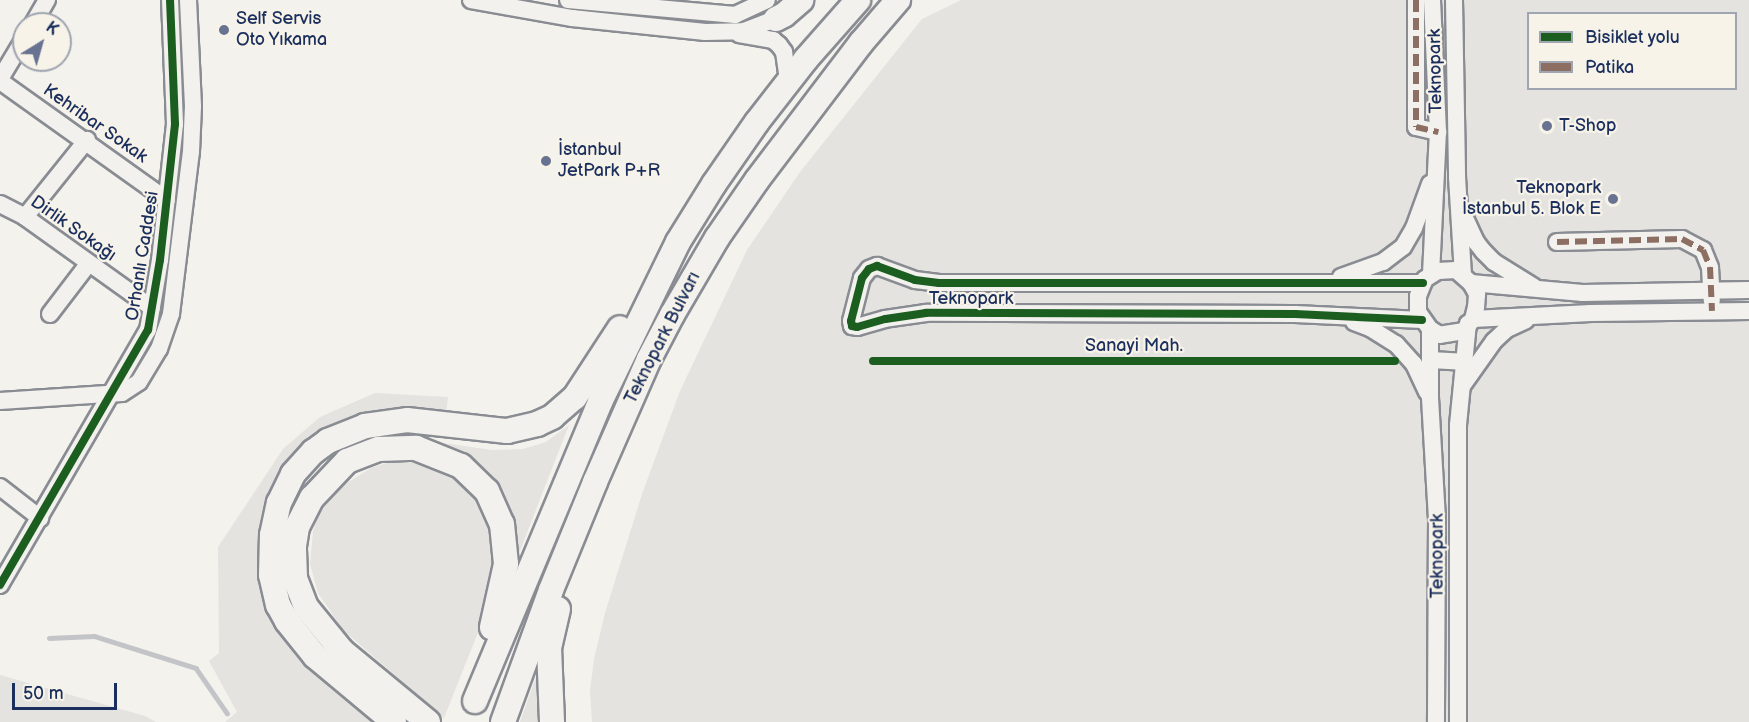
<!DOCTYPE html>
<meta charset="utf-8">
<style>
body{margin:0}
#map{position:relative;width:1749px;height:722px;overflow:hidden;background:#f4f2ec;font-family:"Balsamiq Sans",sans-serif}
div>[style]{position:absolute}
[style*='--x']{left:calc(var(--x)*1px);top:calc(var(--y)*1px);width:calc(var(--w)*1px);rotate:calc(var(--a)*1deg)}
.built>*{inset:0;background:#e4e3df}
.stream>*{height:4.5px;margin:-2.25px;padding:0 2.25px;transform-origin:2.25px;border-radius:2.25px;background:#c2c4c8}
.roads{filter:drop-shadow(2px 0 #898c92) drop-shadow(-2px 0 #898c92) drop-shadow(0 2px #898c92) drop-shadow(0 -2px #898c92)}
.minor>*{height:16px;margin:-8px;padding:0 8px;transform-origin:8px;border-radius:8px;background:#f2f1ed}
.highway>*{height:24px;margin:-12px;padding:0 12px;transform-origin:12px;border-radius:12px;background:#f2f1ed}
.quiet>*{height:6px;margin-top:-3px;transform-origin:0;background:repeating-linear-gradient(90deg,#8d6e63 0 12px,transparent 0 18px)}
.cycleway>*{height:8px;margin:-4px;padding:0 4px;transform-origin:4px;border-radius:4px;background:#1b5e20}
.dots>*{width:16px;height:16px;translate:-50% -50%;box-sizing:border-box;border:3px solid #f7f3e8;border-radius:50%}
span{translate:-50% -50%;white-space:nowrap;text-align:center;line-height:1.15;-webkit-text-stroke:4.5px #f7f3e8;paint-order:stroke}
.poi-label{font-size:18px;color:#1b2f5e}
.left{translate:0 -50%;text-align:left}
.right{translate:-100% -50%;text-align:right}
.street-label{font-size:18px;color:#1b2f5e}
.legend{position:absolute;left:1527px;top:12px;width:210px;height:78px;box-sizing:border-box;background:#f7f3e8;border:2px solid #9fa5b1;margin:0;padding:8px 10px;list-style:none;font-size:18px;color:#1b2f5e}
.legend li{display:flex;align-items:center;gap:12px;height:30px}
.legend b{width:30px;border:2px solid #9fa5b1}
.north{position:absolute;left:12px;top:12px;width:60px;height:60px;box-sizing:border-box;background:#f7f3e8;border:2px solid #9fa5b1;border-radius:50%;rotate:37deg;font-size:16px;font-weight:700;line-height:24px;text-align:center;color:#1b2f5e}
.north::after{content:'';display:block;margin:auto;width:21px;height:27px;background:#677390;clip-path:polygon(50% 0,100% 100%,50% 72%,0 100%)}
.scale{position:absolute;left:12px;top:683px;width:105px;height:27px;box-sizing:border-box;border:3px solid #1b2f5e;border-top:0;padding-left:8px;font-size:18px;line-height:21px;white-space:nowrap;color:#1b2f5e;-webkit-text-stroke:4px #f7f3e8;paint-order:stroke}
</style>
<div id="map">
<div class="built">
<div style="clip-path:polygon(evenodd,961px 0,1749px 0,1749px 722px,592px 722px,590px 691px,594px 659px,605px 613px,642px 494px,680px 391px,747px 250px,800px 172px,922px 19px,961px 0,1528px 14px,1736px 14px,1736px 88px,1528px 88px,1528px 14px)"></div>
<div style="clip-path:polygon(375px 393px,448px 397px,446px 414px,374px 414px,271px 497px,258px 535px,258px 565px,270px 612px,295px 655px,330px 688px,371px 722px,225px 722px,237px 712px,209px 661px,219px 653px,218px 547px,283px 449px,320px 417px)"></div>
<div style="clip-path:polygon(569px 425px,516px 561px,504px 513px,429px 441px,492px 450px,523px 449px,546px 442px)"></div>
<div style="clip-path:polygon(417px 461px,449px 472px,465px 484px,478px 498px,492px 527px,495px 565px,483px 620px,444px 718px,343px 630px,318px 593px,310px 564px,313px 531px,319px 514px,342px 486px,371px 468px,390px 462px)"></div>
<div style="clip-path:polygon(0 675px,145px 716px,156px 722px,0 722px)"></div>
<div style="clip-path:polygon(536px 677px,544px 678px,542px 722px,520px 722px)"></div>
</div>
<div class="stream">
<div style="--x:49;--y:638;--w:45;--a:-2.5"></div>
<div style="--x:94;--y:636;--w:107;--a:17.4"></div>
<div style="--x:196;--y:668;--w:55;--a:55.4"></div>
</div>
<div class="roads">
<div class="minor">
<div style="--x:471;--y:0;--w:103;--a:10.1"></div>
<div style="--x:572;--y:18;--w:134;--a:6"></div>
<div style="--x:705;--y:32;--w:39;--a:-1"></div>
<div style="--x:744;--y:31;--w:34;--a:-21"></div>
<div style="--x:568;--y:0;--w:168;--a:5.1"></div>
<div style="--x:735;--y:15;--w:35;--a:-25"></div>
<div style="--x:1416;--y:0;--w:127;--a:90"></div>
<div style="--x:1416;--y:127;--w:23;--a:13"></div>
<div style="--x:1454;--y:0;--w:177;--a:89"></div>
<div style="--x:1457;--y:177;--w:98;--a:86.5"></div>
<div style="--x:33;--y:24;--w:28;--a:-60"></div>
<div style="--x:739;--y:34;--w:35;--a:10"></div>
<div style="--x:773;--y:40;--w:8;--a:40"></div>
<div style="--x:779;--y:45;--w:9;--a:54"></div>
<div style="--x:784;--y:52;--w:30;--a:82"></div>
<div style="--x:0;--y:79;--w:47;--a:-59"></div>
<div style="--x:0;--y:81;--w:205;--a:35.5"></div>
<div style="--x:0;--y:204;--w:28;--a:27"></div>
<div style="--x:25;--y:217;--w:156;--a:35.6"></div>
<div style="--x:1464;--y:216;--w:29;--a:65"></div>
<div style="--x:1476;--y:242;--w:11;--a:52"></div>
<div style="--x:1483;--y:251;--w:16;--a:45"></div>
<div style="--x:1494;--y:262;--w:47;--a:32"></div>
<div style="--x:25;--y:217;--w:99;--a:-51.2"></div>
<div style="--x:1557;--y:242;--w:125;--a:-1.4"></div>
<div style="--x:1682;--y:239;--w:24;--a:28"></div>
<div style="--x:1703;--y:250;--w:18;--a:68"></div>
<div style="--x:1710;--y:267;--w:34;--a:87"></div>
<div style="--x:1431;--y:274;--w:142;--a:-87.2"></div>
<div style="--x:1438;--y:132;--w:132;--a:-92.6"></div>
<div style="--x:1341;--y:277;--w:45;--a:-19.7"></div>
<div style="--x:1383;--y:262;--w:25;--a:-37"></div>
<div style="--x:1403;--y:247;--w:22;--a:-60"></div>
<div style="--x:1414;--y:228;--w:47;--a:-70"></div>
<div style="--x:1471;--y:283;--w:13;--a:61"></div>
<div style="--x:1477;--y:294;--w:13;--a:94"></div>
<div style="--x:1476;--y:307;--w:12;--a:104"></div>
<div style="--x:1473;--y:319;--w:15;--a:127"></div>
<div style="--x:1464;--y:331;--w:24;--a:171"></div>
<div style="--x:1440;--y:335;--w:12;--a:-149"></div>
<div style="--x:1430;--y:329;--w:21;--a:-125"></div>
<div style="--x:1418;--y:312;--w:16;--a:-90"></div>
<div style="--x:1418;--y:296;--w:18;--a:-68"></div>
<div style="--x:1425;--y:279;--w:15;--a:-32"></div>
<div style="--x:1438;--y:271;--w:18;--a:-3"></div>
<div style="--x:1456;--y:270;--w:20;--a:41"></div>
<div style="--x:1471;--y:283;--w:112;--a:5.1"></div>
<div style="--x:1583;--y:293;--w:166;--a:-1"></div>
<div style="--x:50;--y:314;--w:64;--a:-52.6"></div>
<div style="--x:1473;--y:319;--w:118;--a:-2.9"></div>
<div style="--x:1591;--y:313;--w:158;--a:-0.7"></div>
<div style="--x:1422;--y:320;--w:127;--a:-177.3"></div>
<div style="--x:1295;--y:314;--w:369;--a:-179.8"></div>
<div style="--x:926;--y:313;--w:41;--a:171.7"></div>
<div style="--x:885;--y:319;--w:29;--a:164"></div>
<div style="--x:857;--y:327;--w:5;--a:-169"></div>
<div style="--x:852;--y:326;--w:5;--a:-101"></div>
<div style="--x:851;--y:321;--w:44;--a:-75.7"></div>
<div style="--x:862;--y:278;--w:11;--a:-52"></div>
<div style="--x:869;--y:269;--w:9;--a:-21"></div>
<div style="--x:877;--y:266;--w:40;--a:20.2"></div>
<div style="--x:915;--y:280;--w:24;--a:7"></div>
<div style="--x:939;--y:283;--w:484;--a:0"></div>
<div style="--x:1354;--y:322;--w:17;--a:21"></div>
<div style="--x:1370;--y:328;--w:31;--a:32"></div>
<div style="--x:1396;--y:344;--w:27;--a:48"></div>
<div style="--x:1414;--y:364;--w:31;--a:65"></div>
<div style="--x:1430;--y:329;--w:69;--a:90"></div>
<div style="--x:1430;--y:398;--w:122;--a:86.7"></div>
<div style="--x:1437;--y:520;--w:202;--a:90.3"></div>
<div style="--x:1430;--y:360;--w:33;--a:3"></div>
<div style="--x:1462;--y:386;--w:55;--a:-54.6"></div>
<div style="--x:1494;--y:341;--w:18;--a:-43"></div>
<div style="--x:1507;--y:329;--w:21;--a:-25"></div>
<div style="--x:0;--y:401;--w:122;--a:-3.8"></div>
<div style="--x:122;--y:393;--w:20;--a:-33"></div>
<div style="--x:139;--y:382;--w:39;--a:-59"></div>
<div style="--x:159;--y:349;--w:37;--a:-71"></div>
<div style="--x:171;--y:314;--w:163;--a:-83"></div>
<div style="--x:191;--y:152;--w:46;--a:-87.5"></div>
<div style="--x:193;--y:106;--w:106;--a:-92.7"></div>
<div style="--x:0;--y:487;--w:51;--a:37.8"></div>
<div style="--x:0;--y:585;--w:295;--a:-59.9"></div>
<div style="--x:148;--y:330;--w:71;--a:-80.3"></div>
<div style="--x:160;--y:260;--w:137;--a:-83.7"></div>
<div style="--x:175;--y:124;--w:124;--a:-92.3"></div>
<div style="--x:1458;--y:722;--w:297;--a:-90"></div>
<div style="--x:1458;--y:425;--w:102;--a:-84.4"></div>
</div>
<div class="highway">
<div style="--x:776;--y:19;--w:9;--a:-27"></div>
<div style="--x:784;--y:15;--w:23;--a:-41"></div>
<div style="--x:475;--y:701;--w:324;--a:-67.3"></div>
<div style="--x:600;--y:402;--w:178;--a:-64"></div>
<div style="--x:678;--y:242;--w:68;--a:-58.2"></div>
<div style="--x:714;--y:184;--w:75;--a:-55.3"></div>
<div style="--x:757;--y:122;--w:80;--a:-52.1"></div>
<div style="--x:806;--y:59;--w:79;--a:-48.6"></div>
<div style="--x:394;--y:722;--w:103;--a:-140.1"></div>
<div style="--x:315;--y:656;--w:45;--a:-128.7"></div>
<div style="--x:287;--y:621;--w:18;--a:-119"></div>
<div style="--x:278;--y:605;--w:31;--a:-103"></div>
<div style="--x:271;--y:575;--w:40;--a:-88.6"></div>
<div style="--x:272;--y:535;--w:33;--a:-78"></div>
<div style="--x:279;--y:503;--w:32;--a:-64"></div>
<div style="--x:293;--y:474;--w:30;--a:-48"></div>
<div style="--x:313;--y:452;--w:19;--a:-36"></div>
<div style="--x:328;--y:441;--w:40;--a:-22"></div>
<div style="--x:365;--y:426;--w:42;--a:-8.1"></div>
<div style="--x:407;--y:420;--w:101;--a:6.3"></div>
<div style="--x:507;--y:431;--w:31;--a:-13"></div>
<div style="--x:537;--y:424;--w:17;--a:-25"></div>
<div style="--x:552;--y:417;--w:30;--a:-41"></div>
<div style="--x:575;--y:397;--w:82;--a:-56.9"></div>
<div style="--x:428;--y:722;--w:112;--a:-140.5"></div>
<div style="--x:342;--y:651;--w:57;--a:-129.3"></div>
<div style="--x:306;--y:607;--w:31;--a:-111"></div>
<div style="--x:295;--y:578;--w:32;--a:-92"></div>
<div style="--x:294;--y:546;--w:19;--a:-81"></div>
<div style="--x:297;--y:527;--w:33;--a:-63"></div>
<div style="--x:312;--y:498;--w:51;--a:-46.6"></div>
<div style="--x:347;--y:461;--w:34;--a:-21"></div>
<div style="--x:379;--y:449;--w:37;--a:-2"></div>
<div style="--x:416;--y:448;--w:48;--a:21.8"></div>
<div style="--x:461;--y:466;--w:36;--a:44"></div>
<div style="--x:487;--y:491;--w:36;--a:66"></div>
<div style="--x:502;--y:524;--w:40;--a:84.3"></div>
<div style="--x:506;--y:564;--w:65;--a:102.5"></div>
<div style="--x:503;--y:722;--w:140;--a:-70"></div>
<div style="--x:551;--y:590;--w:117;--a:-67.8"></div>
<div style="--x:595;--y:482;--w:134;--a:-66.3"></div>
<div style="--x:649;--y:359;--w:50;--a:-62.4"></div>
<div style="--x:672;--y:315;--w:89;--a:-59.7"></div>
<div style="--x:717;--y:238;--w:70;--a:-55.4"></div>
<div style="--x:757;--y:180;--w:172;--a:-52.8"></div>
<div style="--x:861;--y:43;--w:57;--a:-49.3"></div>
<div style="--x:552;--y:722;--w:74;--a:-92.3"></div>
<div style="--x:549;--y:648;--w:40;--a:-77"></div>
</div>
</div>
<div class="quiet">
<div style="--x:1416;--y:0;--w:127;--a:90"></div>
<div style="--x:1416;--y:127;--w:23;--a:13"></div>
<div style="--x:1557;--y:242;--w:125;--a:-1.4"></div>
<div style="--x:1682;--y:239;--w:24;--a:28"></div>
<div style="--x:1703;--y:250;--w:18;--a:68"></div>
<div style="--x:1710;--y:267;--w:44;--a:87.4"></div>
</div>
<div class="cycleway">
<div style="--x:1422;--y:320;--w:127;--a:-177.3"></div>
<div style="--x:1295;--y:314;--w:369;--a:-179.8"></div>
<div style="--x:926;--y:313;--w:41;--a:171.7"></div>
<div style="--x:885;--y:319;--w:29;--a:164"></div>
<div style="--x:857;--y:327;--w:5;--a:-169"></div>
<div style="--x:852;--y:326;--w:5;--a:-101"></div>
<div style="--x:851;--y:321;--w:44;--a:-75.7"></div>
<div style="--x:862;--y:278;--w:11;--a:-52"></div>
<div style="--x:869;--y:269;--w:9;--a:-21"></div>
<div style="--x:877;--y:266;--w:40;--a:20.2"></div>
<div style="--x:915;--y:280;--w:24;--a:7"></div>
<div style="--x:939;--y:283;--w:484;--a:0"></div>
<div style="--x:873;--y:361;--w:522;--a:0"></div>
<div style="--x:0;--y:585;--w:295;--a:-59.9"></div>
<div style="--x:148;--y:330;--w:71;--a:-80.3"></div>
<div style="--x:160;--y:260;--w:137;--a:-83.7"></div>
<div style="--x:175;--y:124;--w:124;--a:-92.3"></div>
</div>
<div class="dots">
<div style="left:224px;top:30px;background:#677390"></div>
<div style="left:1547px;top:126px;background:#677390"></div>
<div style="left:546px;top:161px;background:#677390"></div>
<div style="left:1613px;top:199px;background:#677390"></div>
</div>
<div class="poi-label">
<span class="left" style="left:236px;top:30px">Self Servis<br>Oto Yıkama</span>
<span class="left" style="left:1559px;top:126px">T-Shop</span>
<span class="left" style="left:558px;top:161px">İstanbul<br>JetPark P+R</span>
<span class="right" style="left:1601px;top:199px">Teknopark<br>İstanbul 5. Blok E</span>
</div>
<div class="street-label">
<span style="left:1436px;top:71px;rotate:-91deg">Teknopark</span>
<span style="left:95px;top:124px;rotate:35deg">Kehribar Sokak</span>
<span style="left:73px;top:229px;rotate:35deg">Dirlik Sokağı</span>
<span style="left:143px;top:256px;rotate:-81deg">Orhanlı Caddesi</span>
<span style="left:971px;top:299px">Teknopark</span>
<span style="left:663px;top:338px;rotate:-63deg">Teknopark Bulvarı</span>
<span style="left:1134px;top:346px">Sanayi Mah.</span>
<span style="left:1438px;top:556px;rotate:-90deg">Teknopark</span>
</div>
<ul class="legend">
<li><b style="height:8px;background:#1b5e20"></b>Bisiklet yolu</li>
<li><b style="height:8px;background:#8d6e63"></b>Patika</li>
</ul>
<div class="north">K</div>
<div class="scale">50 m</div>
</div>
